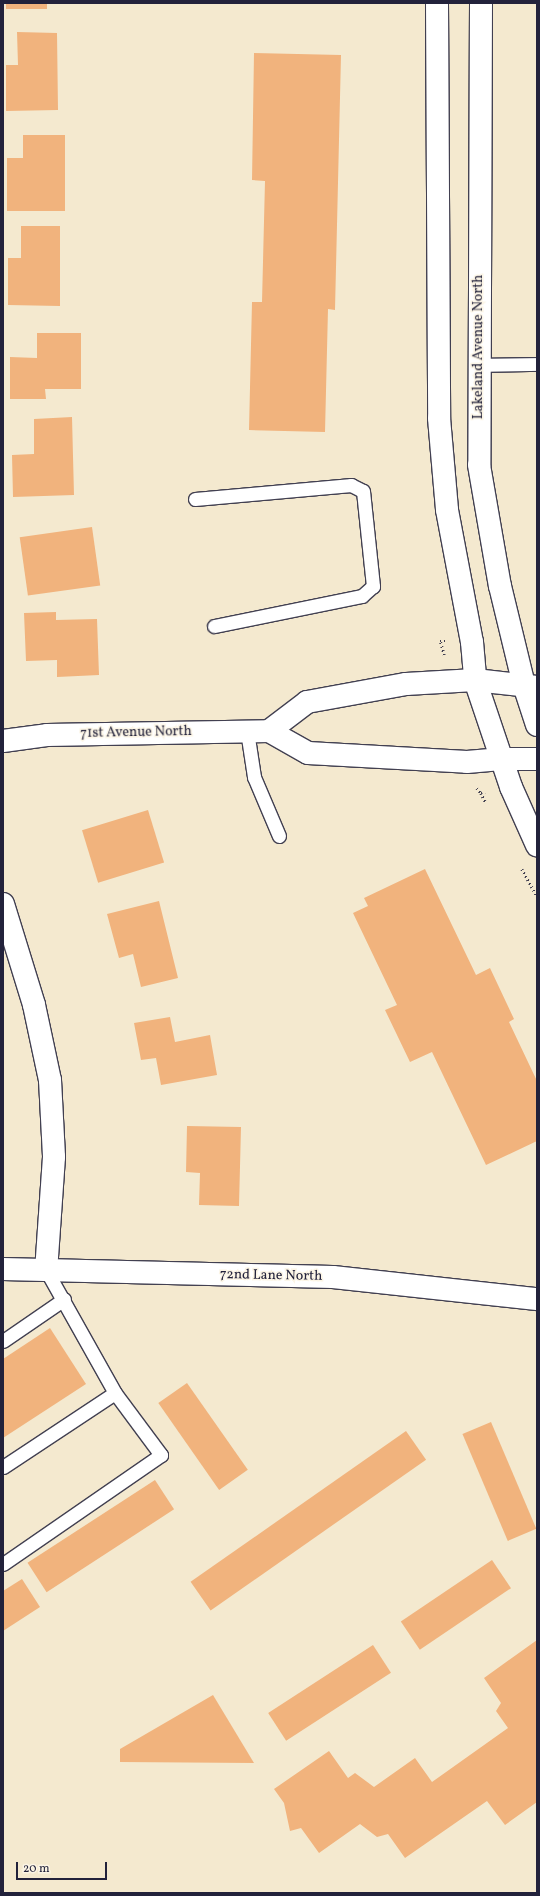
<!DOCTYPE html>
<style>
body{margin:0}
#map{position:relative;width:540px;height:1896px;overflow:hidden;background:#f4e9cf;font-family:Vollkorn,serif}
div>[style]{position:absolute}
[style*='--x']{left:calc(var(--x)*1px);top:calc(var(--y)*1px);width:calc(var(--w)*1px);rotate:calc(var(--a)*1deg)}
.building>*{inset:0;background:#f1b37d;transform-origin:0 0}
.path>*{height:2.5px;margin-top:-1.25px;transform-origin:0;background:repeating-linear-gradient(90deg,#424051 0 1px,transparent 0 4px)}
.roads{filter:drop-shadow(1px 0 #424051) drop-shadow(-1px 0 #424051) drop-shadow(0 1px #424051) drop-shadow(0 -1px #424051)}
.lane>*{height:13px;margin:-6.5px;padding:0 6.5px;transform-origin:6.5px;border-radius:6.5px;background:#fff}
.street>*{height:22px;margin:-11px;padding:0 11px;transform-origin:11px;border-radius:11px;background:#fff}
.secondary>*{height:22px;margin:-11px;padding:0 11px;transform-origin:11px;border-radius:11px;background:#fff}
span{translate:-50% -50%;white-space:nowrap;text-align:center;line-height:1.15;-webkit-text-stroke:3px #fcf5e5;paint-order:stroke}
.street-label{font-size:14px;color:#22223b}
.frame{position:absolute;inset:0;border:4px solid #22223b;pointer-events:none}
.scale{position:absolute;left:16px;top:1862px;width:91px;height:18px;box-sizing:border-box;border:2px solid #22223b;border-top:0;padding-left:5px;font-size:12px;line-height:14px;white-space:nowrap;color:#22223b;-webkit-text-stroke:3px #fcf5e5;paint-order:stroke}
</style>
<div id="map">
<div class="building">
<div style="left:6px;top:3px;width:41px;height:6px"></div>
<div style="clip-path:polygon(17px 32px,57px 33px,58px 110px,6px 111px,6px 65px,18px 65px)"></div>
<div style="clip-path:polygon(254px 53px,341px 55px,335px 310px,328px 309px,325px 432px,249px 430px,252px 302px,262px 302px,265px 181px,252px 180px)"></div>
<div style="clip-path:polygon(23px 135px,65px 135px,65px 211px,7px 211px,7px 158px,23px 158px)"></div>
<div style="clip-path:polygon(21px 226px,60px 226px,60px 306px,8px 305px,8px 258px,21px 258px)"></div>
<div style="clip-path:polygon(37px 333px,81px 333px,81px 389px,45px 389px,46px 399px,10px 399px,10px 357px,37px 358px)"></div>
<div style="clip-path:polygon(72px 417px,74px 495px,13px 497px,12px 455px,34px 454px,34px 419px)"></div>
<div style="left:92px;top:527px;width:59px;height:73px;rotate:82deg"></div>
<div style="clip-path:polygon(56px 612px,56px 620px,97px 619px,99px 675px,57px 677px,57px 660px,26px 661px,24px 613px)"></div>
<div style="left:148px;top:810px;width:55px;height:69px;rotate:73deg"></div>
<div style="clip-path:polygon(425px 869px,476px 975px,490px 968px,514px 1019px,509px 1022px,537px 1081px,537px 1141px,486px 1165px,432px 1052px,410px 1062px,385px 1010px,397px 1005px,353px 913px,368px 906px,364px 898px)"></div>
<div style="clip-path:polygon(159px 901px,178px 978px,141px 987px,133px 954px,119px 958px,107px 914px)"></div>
<div style="clip-path:polygon(170px 1017px,175px 1042px,210px 1035px,217px 1075px,161px 1085px,156px 1058px,141px 1060px,134px 1023px)"></div>
<div style="clip-path:polygon(187px 1126px,241px 1127px,239px 1206px,199px 1205px,200px 1173px,186px 1172px)"></div>
<div style="clip-path:polygon(50px 1328px,86px 1384px,3px 1438px,3px 1359px)"></div>
<div style="left:187px;top:1383px;width:106px;height:35px;rotate:55deg"></div>
<div style="left:491px;top:1422px;width:116px;height:31px;rotate:67deg"></div>
<div style="left:406px;top:1431px;width:35px;height:263px;rotate:55deg"></div>
<div style="left:155px;top:1480px;width:35px;height:152px;rotate:57deg"></div>
<div style="left:492px;top:1560px;width:34px;height:110px;rotate:56deg"></div>
<div style="clip-path:polygon(22px 1579px,40px 1607px,3px 1631px,3px 1591px)"></div>
<div style="clip-path:polygon(537px 1640px,537px 1802px,505px 1825px,487px 1801px,405px 1858px,388px 1834px,377px 1837px,360px 1824px,319px 1853px,301px 1828px,290px 1831px,284px 1803px,274px 1789px,329px 1751px,348px 1778px,355px 1773px,374px 1787px,415px 1758px,432px 1782px,508px 1728px,496px 1711px,501px 1703px,484px 1678px)"></div>
<div style="left:373px;top:1645px;width:33px;height:125px;rotate:57deg"></div>
<div style="clip-path:polygon(213px 1695px,254px 1763px,120px 1762px,120px 1749px)"></div>
</div>
<div class="path">
<div style="--x:444;--y:655;--w:15;--a:-106"></div>
<div style="--x:440;--y:641;--w:5;--a:0"></div>
<div style="--x:477;--y:788;--w:6;--a:51"></div>
<div style="--x:481;--y:793;--w:4;--a:-14"></div>
<div style="--x:481;--y:793;--w:11;--a:63"></div>
<div style="--x:522;--y:869;--w:31;--a:61"></div>
</div>
<div class="roads">
<div class="lane">
<div style="--x:479;--y:365;--w:58;--a:-1"></div>
<div style="--x:195;--y:499;--w:157;--a:-5.1"></div>
<div style="--x:351;--y:485;--w:13;--a:27"></div>
<div style="--x:363;--y:491;--w:96;--a:84"></div>
<div style="--x:373;--y:586;--w:15;--a:138"></div>
<div style="--x:362;--y:596;--w:151;--a:168.5"></div>
<div style="--x:247;--y:731;--w:47;--a:81.3"></div>
<div style="--x:254;--y:777;--w:64;--a:67"></div>
<div style="--x:3;--y:1341;--w:74;--a:-34.5"></div>
<div style="--x:3;--y:1467;--w:134;--a:-33.5"></div>
<div style="--x:3;--y:1564;--w:192;--a:-34.6"></div>
<div style="--x:161;--y:1455;--w:77;--a:-126.6"></div>
<div style="--x:115;--y:1393;--w:141;--a:-119.3"></div>
</div>
<div class="street">
<div style="--x:269;--y:731;--w:48;--a:-37.3"></div>
<div style="--x:307;--y:702;--w:101;--a:-10.3"></div>
<div style="--x:406;--y:684;--w:69;--a:-3.3"></div>
<div style="--x:3;--y:741;--w:44;--a:-7.8"></div>
<div style="--x:47;--y:735;--w:222;--a:-1"></div>
<div style="--x:269;--y:731;--w:45;--a:29.4"></div>
<div style="--x:308;--y:753;--w:159;--a:3.2"></div>
<div style="--x:467;--y:762;--w:35;--a:-5"></div>
<div style="--x:3;--y:904;--w:106;--a:72.9"></div>
<div style="--x:34;--y:1005;--w:77;--a:78"></div>
<div style="--x:50;--y:1080;--w:77;--a:87"></div>
<div style="--x:54;--y:1157;--w:113;--a:94"></div>
<div style="--x:3;--y:1269;--w:330;--a:1.4"></div>
<div style="--x:333;--y:1277;--w:205;--a:6.2"></div>
</div>
<div class="secondary">
<div style="--x:437;--y:3;--w:415;--a:89.7"></div>
<div style="--x:439;--y:418;--w:92;--a:85"></div>
<div style="--x:447;--y:510;--w:134;--a:79.3"></div>
<div style="--x:472;--y:642;--w:38;--a:85"></div>
<div style="--x:475;--y:680;--w:113;--a:71.4"></div>
<div style="--x:511;--y:787;--w:64;--a:65.9"></div>
<div style="--x:481;--y:3;--w:462;--a:90.2"></div>
<div style="--x:479;--y:465;--w:123;--a:80.2"></div>
<div style="--x:500;--y:586;--w:102;--a:76.4"></div>
<div style="--x:524;--y:685;--w:42;--a:72"></div>
<div style="--x:475;--y:680;--w:62;--a:6.4"></div>
<div style="--x:502;--y:759;--w:35;--a:0"></div>
</div>
</div>
<div class="street-label">
<span style="left:479px;top:347px;rotate:-90deg">Lakeland Avenue North</span>
<span style="left:136px;top:733px;rotate:-1deg">71st Avenue North</span>
<span style="left:271px;top:1276px;rotate:1deg">72nd Lane North</span>
</div>
<div class="frame"></div>
<div class="scale">20 m</div>
</div>
